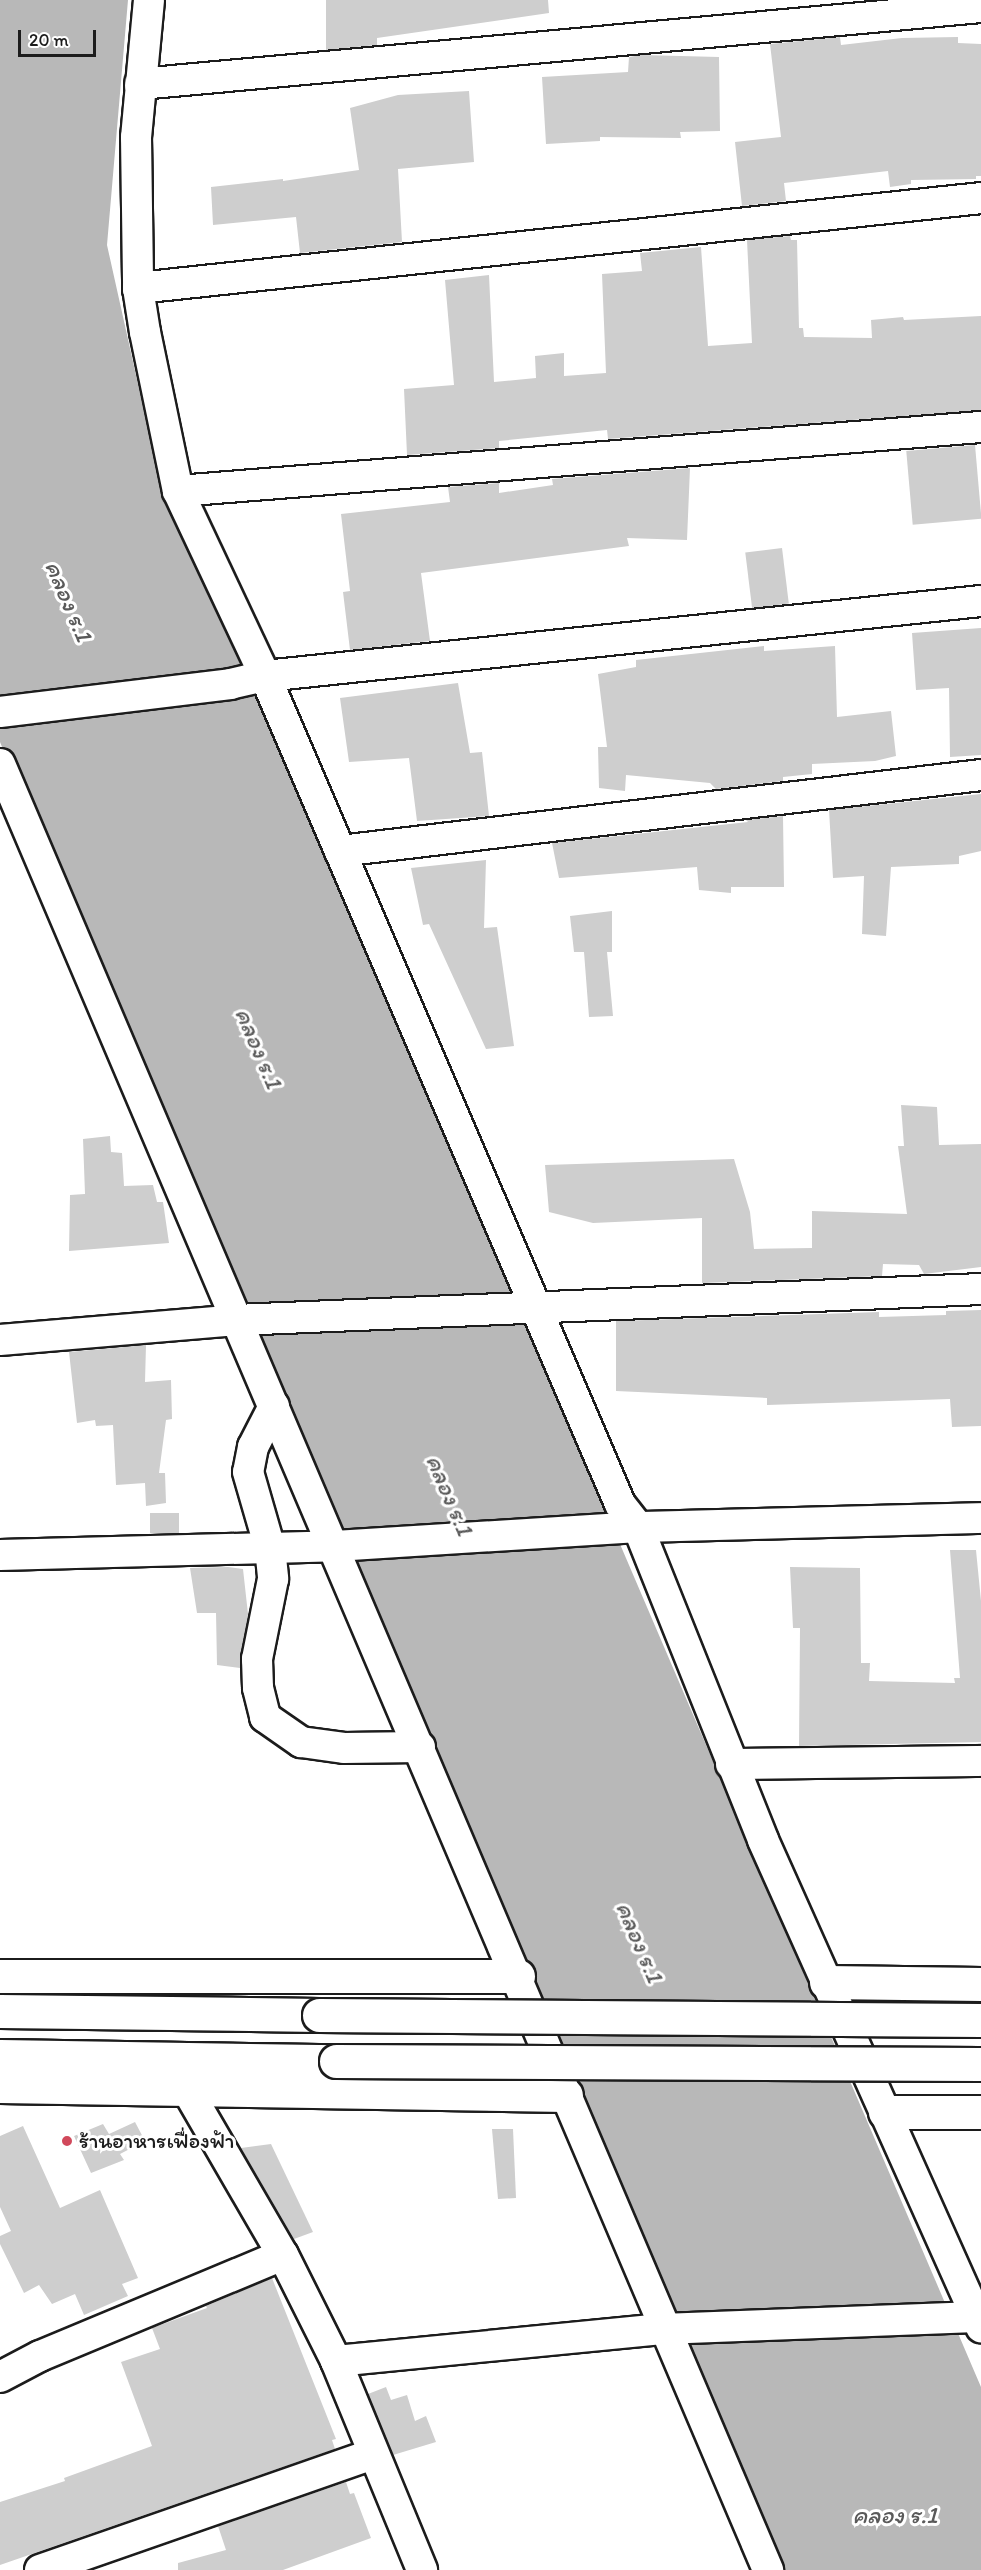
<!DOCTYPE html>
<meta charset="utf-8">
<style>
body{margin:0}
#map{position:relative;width:981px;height:2570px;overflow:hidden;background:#fff;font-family:Itim,"Playpen Sans Thai",sans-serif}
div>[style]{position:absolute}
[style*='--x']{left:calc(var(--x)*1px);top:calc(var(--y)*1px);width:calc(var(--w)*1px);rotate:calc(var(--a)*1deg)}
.water>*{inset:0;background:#b8b8b8}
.building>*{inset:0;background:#cecece;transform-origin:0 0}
.roads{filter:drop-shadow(2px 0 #1c1c1c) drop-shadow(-2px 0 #1c1c1c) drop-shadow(0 2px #1c1c1c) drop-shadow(0 -2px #1c1c1c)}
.street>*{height:30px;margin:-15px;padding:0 15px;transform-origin:15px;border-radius:15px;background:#fff}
.secondary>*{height:33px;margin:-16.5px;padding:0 16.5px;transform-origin:16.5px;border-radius:16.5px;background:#fff}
.bridges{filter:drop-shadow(2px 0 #1c1c1c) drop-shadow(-2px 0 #1c1c1c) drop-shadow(0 2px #1c1c1c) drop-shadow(0 -2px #1c1c1c)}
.secondary-bridge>*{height:33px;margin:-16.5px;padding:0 16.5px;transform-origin:16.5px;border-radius:16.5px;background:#fff}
.dots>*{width:16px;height:16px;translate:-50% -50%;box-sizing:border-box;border:3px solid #fff;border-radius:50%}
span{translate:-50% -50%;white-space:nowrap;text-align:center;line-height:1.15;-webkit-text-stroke:6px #fff;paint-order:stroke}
.poi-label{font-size:22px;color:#1c1c1c}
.left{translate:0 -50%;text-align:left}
.water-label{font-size:24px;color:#5a5a5a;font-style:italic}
.scale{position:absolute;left:18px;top:30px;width:78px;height:27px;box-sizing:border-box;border:3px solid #1c1c1c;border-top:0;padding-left:8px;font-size:18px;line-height:21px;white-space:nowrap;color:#1c1c1c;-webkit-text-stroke:4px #fff;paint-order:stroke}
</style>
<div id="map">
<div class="water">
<div style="clip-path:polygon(0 0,128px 0,107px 245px,150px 438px,345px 902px,981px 2387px,981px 2570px,774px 2570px,95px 973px,0 742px)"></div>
</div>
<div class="building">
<div style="clip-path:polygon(326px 0,548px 0,549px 13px,377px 38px,377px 45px,326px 50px)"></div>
<div style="clip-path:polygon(840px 37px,841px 45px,902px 38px,958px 37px,958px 43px,981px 44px,981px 176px,976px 176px,976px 179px,911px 180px,911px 184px,890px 187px,888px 171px,784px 183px,786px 201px,742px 206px,735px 142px,781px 137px,770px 44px)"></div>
<div style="clip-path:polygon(641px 55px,719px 57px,720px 131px,680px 132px,681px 138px,600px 137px,600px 141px,546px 144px,542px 77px,628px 72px,629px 57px)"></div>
<div style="clip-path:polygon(469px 91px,474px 162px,398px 169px,402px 242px,300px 253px,296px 217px,213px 225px,211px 187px,283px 179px,283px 181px,359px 170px,350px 108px,398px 95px)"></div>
<div style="clip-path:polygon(790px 236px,791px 240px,797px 240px,799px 328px,803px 328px,804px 337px,872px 338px,871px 320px,903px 317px,904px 320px,981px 316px,981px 410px,608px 439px,607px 430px,499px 441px,499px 448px,407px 455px,404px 389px,454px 385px,445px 280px,489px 275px,494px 382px,536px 378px,535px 356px,564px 353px,564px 376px,606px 373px,602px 274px,642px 271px,640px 253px,701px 247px,708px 346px,752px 343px,747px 240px)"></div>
<div style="left:975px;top:445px;width:74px;height:69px;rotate:85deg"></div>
<div style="clip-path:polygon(690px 468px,687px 540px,627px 538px,629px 546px,421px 573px,430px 641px,350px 650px,343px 592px,350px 591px,341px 514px,450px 502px,448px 487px,499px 483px,499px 493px,553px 485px,552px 479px)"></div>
<div style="left:782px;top:548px;width:56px;height:37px;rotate:83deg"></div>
<div style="clip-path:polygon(981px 628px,981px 755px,950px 757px,949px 688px,916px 690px,912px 633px)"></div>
<div style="clip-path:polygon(764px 646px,764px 651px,835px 646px,837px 717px,891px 711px,896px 756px,875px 761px,812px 764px,812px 774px,783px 777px,783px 781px,716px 789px,710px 783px,626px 775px,625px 791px,599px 788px,598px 747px,607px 747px,598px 674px,636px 667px,636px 660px)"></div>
<div style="clip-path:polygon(458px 683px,470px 753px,482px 752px,489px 816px,417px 821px,409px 758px,349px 762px,340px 698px)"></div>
<div style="clip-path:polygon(981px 794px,981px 851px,959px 856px,959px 864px,891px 867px,886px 936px,862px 934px,864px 876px,833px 878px,829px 810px)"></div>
<div style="clip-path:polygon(783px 816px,784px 887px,731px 887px,731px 893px,699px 890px,697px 867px,559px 878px,552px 843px,748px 822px,746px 820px)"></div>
<div style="clip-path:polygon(486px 860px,484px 928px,497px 927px,514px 1046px,486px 1049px,429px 924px,423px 925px,411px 868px)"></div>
<div style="clip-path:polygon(612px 911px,612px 952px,607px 952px,613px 1016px,589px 1017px,584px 952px,574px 952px,570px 916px)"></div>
<div style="clip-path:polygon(901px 1105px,937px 1107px,939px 1145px,981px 1144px,981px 1267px,924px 1274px,919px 1265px,883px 1264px,882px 1276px,702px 1283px,702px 1218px,593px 1223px,549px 1212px,545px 1165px,734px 1159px,750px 1212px,754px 1249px,812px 1248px,812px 1211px,907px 1214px,898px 1146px,904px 1146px)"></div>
<div style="clip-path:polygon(110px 1136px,111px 1152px,122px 1153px,124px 1186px,153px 1185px,157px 1202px,163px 1202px,169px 1243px,69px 1251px,70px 1195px,85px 1194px,83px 1139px)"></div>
<div style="clip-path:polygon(981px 1310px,981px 1426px,952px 1427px,950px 1399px,767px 1405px,767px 1398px,616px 1391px,616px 1321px,879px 1312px,879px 1317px,946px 1315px,946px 1311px)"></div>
<div style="clip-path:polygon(146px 1345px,145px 1382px,171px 1380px,172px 1419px,166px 1420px,159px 1473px,165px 1473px,166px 1503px,146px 1506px,145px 1483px,116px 1485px,113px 1425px,96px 1426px,95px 1420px,77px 1423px,69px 1352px)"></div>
<div style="left:179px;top:1513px;width:20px;height:29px;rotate:90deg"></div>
<div style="clip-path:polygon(950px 1550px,976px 1550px,981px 1601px,981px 1742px,799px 1746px,800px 1628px,793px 1628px,790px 1567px,860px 1568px,861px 1663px,870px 1663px,869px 1681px,955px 1683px,954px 1678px,960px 1678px)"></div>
<div style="clip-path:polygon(228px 1567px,243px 1569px,248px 1614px,240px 1668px,217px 1665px,216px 1613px,197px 1613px,190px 1568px)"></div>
<div style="clip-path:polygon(135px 2122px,145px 2141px,120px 2154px,124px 2160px,91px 2173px,74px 2136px,103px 2124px,109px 2134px)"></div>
<div style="clip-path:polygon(23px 2126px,60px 2208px,100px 2190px,138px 2278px,122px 2284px,128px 2296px,84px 2315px,75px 2294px,52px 2304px,39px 2285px,24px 2293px,0 2244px,0 2236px,11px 2231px,0 2207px,0 2136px)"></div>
<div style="clip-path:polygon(492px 2129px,513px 2129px,516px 2198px,498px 2199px)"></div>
<div style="clip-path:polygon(271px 2144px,313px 2232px,294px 2239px,241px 2148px)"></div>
<div style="clip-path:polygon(272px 2278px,336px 2439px,332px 2440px,335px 2449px,0 2565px,0 2502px,65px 2481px,64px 2478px,152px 2446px,121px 2362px,160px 2349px,152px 2328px,207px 2308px,206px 2306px)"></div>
<div style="clip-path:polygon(386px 2387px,391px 2400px,407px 2395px,415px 2421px,426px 2416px,436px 2442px,393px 2455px,368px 2394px)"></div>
<div style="clip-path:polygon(346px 2482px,350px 2494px,354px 2493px,371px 2538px,283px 2570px,178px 2570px,178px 2563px,226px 2550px,218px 2526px)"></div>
</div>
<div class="roads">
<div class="street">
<div style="--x:149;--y:0;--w:138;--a:95.4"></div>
<div style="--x:136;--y:137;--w:151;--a:89.2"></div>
<div style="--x:138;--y:288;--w:45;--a:81"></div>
<div style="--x:145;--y:332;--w:162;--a:78.3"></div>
<div style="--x:178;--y:491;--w:204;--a:64.8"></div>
<div style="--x:265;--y:676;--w:901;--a:66.79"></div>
<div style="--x:620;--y:1504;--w:29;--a:52"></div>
<div style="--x:638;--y:1527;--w:337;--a:68.2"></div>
<div style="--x:763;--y:1840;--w:534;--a:65.88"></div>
<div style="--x:140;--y:84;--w:845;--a:-5.23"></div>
<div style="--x:138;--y:288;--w:848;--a:-6.09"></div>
<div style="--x:178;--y:491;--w:806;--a:-4.56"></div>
<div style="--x:0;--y:712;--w:232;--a:-6.9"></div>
<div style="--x:230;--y:684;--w:36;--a:-13"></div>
<div style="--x:265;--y:676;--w:720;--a:-5.98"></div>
<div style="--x:0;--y:764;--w:1963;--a:66.96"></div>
<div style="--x:340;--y:851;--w:645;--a:-6.76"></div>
<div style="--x:0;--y:1340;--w:237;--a:-4.8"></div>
<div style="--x:236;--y:1320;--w:746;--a:-2.38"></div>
<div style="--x:274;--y:1406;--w:46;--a:117.1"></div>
<div style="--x:253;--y:1447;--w:25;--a:101"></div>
<div style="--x:248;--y:1472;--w:79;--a:73.9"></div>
<div style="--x:270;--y:1548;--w:31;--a:84"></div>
<div style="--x:273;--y:1579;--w:82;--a:101.3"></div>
<div style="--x:257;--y:1659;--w:29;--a:88"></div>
<div style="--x:258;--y:1688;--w:30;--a:76"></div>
<div style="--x:265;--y:1717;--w:44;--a:34.8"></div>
<div style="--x:301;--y:1742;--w:43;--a:7.9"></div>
<div style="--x:344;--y:1748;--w:76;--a:-0.8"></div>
<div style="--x:0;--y:1555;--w:335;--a:-1.5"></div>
<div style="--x:335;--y:1546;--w:304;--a:-3.6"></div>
<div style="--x:638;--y:1527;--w:343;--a:-1.5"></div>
<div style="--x:731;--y:1764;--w:250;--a:-0.7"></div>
<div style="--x:186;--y:2088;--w:193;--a:59.9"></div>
<div style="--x:283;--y:2255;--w:119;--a:63.4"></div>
<div style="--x:336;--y:2361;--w:226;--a:67.6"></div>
<div style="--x:336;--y:2361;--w:330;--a:-5.6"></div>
<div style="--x:664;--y:2329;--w:317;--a:-2.2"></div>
<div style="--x:0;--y:2377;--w:45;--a:-27.7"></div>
<div style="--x:40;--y:2356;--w:263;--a:-22.6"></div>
<div style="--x:40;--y:2570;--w:353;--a:-19.2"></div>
</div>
<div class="secondary">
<div style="--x:0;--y:1976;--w:518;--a:0"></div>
<div style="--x:826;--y:1982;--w:155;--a:0.7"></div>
<div style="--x:0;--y:2011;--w:319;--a:0.7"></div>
<div style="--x:0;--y:2056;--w:336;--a:0.9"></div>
<div style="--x:0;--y:2086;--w:566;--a:0.91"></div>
<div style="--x:885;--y:2112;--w:96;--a:0"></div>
</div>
</div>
<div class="bridges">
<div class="secondary-bridge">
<div style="--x:319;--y:2015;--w:662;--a:0.43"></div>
<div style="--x:336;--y:2061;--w:645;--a:0.27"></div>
</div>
</div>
<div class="dots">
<div style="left:67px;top:2141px;background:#d1495b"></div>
</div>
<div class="poi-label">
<span class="left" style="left:79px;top:2141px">ร้านอาหารเฟื่องฟ้า</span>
</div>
<div class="water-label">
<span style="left:69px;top:601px;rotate:67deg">คลอง ร.1</span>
<span style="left:259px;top:1048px;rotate:67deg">คลอง ร.1</span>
<span style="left:450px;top:1495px;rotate:67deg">คลอง ร.1</span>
<span style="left:640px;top:1942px;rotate:67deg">คลอง ร.1</span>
<span style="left:895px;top:2515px">คลอง ร.1</span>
</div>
<div class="scale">20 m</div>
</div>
